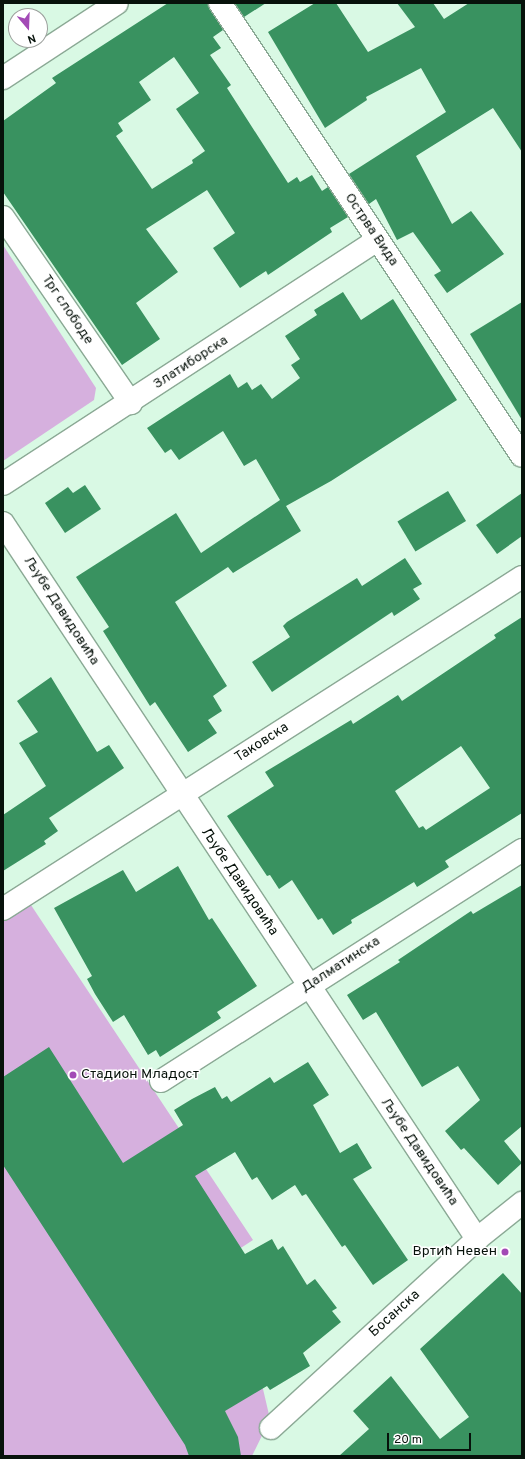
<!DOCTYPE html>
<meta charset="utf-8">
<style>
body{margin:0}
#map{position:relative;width:525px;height:1459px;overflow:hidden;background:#d9f9e4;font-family:Overpass,sans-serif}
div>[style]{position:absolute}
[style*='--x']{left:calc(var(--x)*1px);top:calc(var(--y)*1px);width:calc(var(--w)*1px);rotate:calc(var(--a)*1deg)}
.green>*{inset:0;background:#d6b0de}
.building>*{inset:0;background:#399260;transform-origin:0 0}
.roads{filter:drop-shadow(1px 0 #8ba995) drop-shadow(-1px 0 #8ba995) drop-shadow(0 1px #8ba995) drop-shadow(0 -1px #8ba995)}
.street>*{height:22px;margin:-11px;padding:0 11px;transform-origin:11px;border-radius:11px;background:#fff}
.secondary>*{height:22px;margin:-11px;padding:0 11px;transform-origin:11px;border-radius:11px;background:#fff}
.dots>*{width:11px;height:11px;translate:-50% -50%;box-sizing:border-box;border:2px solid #fff;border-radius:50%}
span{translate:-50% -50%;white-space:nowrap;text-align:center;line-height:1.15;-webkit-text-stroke:3px #fff;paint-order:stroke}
.street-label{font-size:14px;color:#07120b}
.poi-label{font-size:14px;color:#07120b}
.left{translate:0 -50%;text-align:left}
.right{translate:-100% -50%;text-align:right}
.frame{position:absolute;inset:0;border:4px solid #07120b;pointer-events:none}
.north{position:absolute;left:8px;top:8px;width:40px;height:40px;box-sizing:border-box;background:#fff;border:1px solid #9ca09d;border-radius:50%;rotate:161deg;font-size:11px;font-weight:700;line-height:16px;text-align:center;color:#07120b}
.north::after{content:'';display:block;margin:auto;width:14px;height:18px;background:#a34ab6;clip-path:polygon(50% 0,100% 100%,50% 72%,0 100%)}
.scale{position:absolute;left:387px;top:1433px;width:84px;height:18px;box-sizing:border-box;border:2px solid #07120b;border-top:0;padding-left:5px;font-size:12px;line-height:14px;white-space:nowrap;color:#07120b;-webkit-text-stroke:3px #fff;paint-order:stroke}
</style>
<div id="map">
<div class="green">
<div style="clip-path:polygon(3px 245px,96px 388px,94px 400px,3px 461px)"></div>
<div style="clip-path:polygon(25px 896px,253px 1240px,195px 1278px,263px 1389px,270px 1419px,252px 1456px,3px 1456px,3px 909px)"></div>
</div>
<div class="building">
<div style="clip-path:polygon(evenodd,168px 3px,208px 3px,223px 30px,213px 37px,221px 48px,210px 55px,231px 85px,227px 88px,288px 183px,297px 177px,300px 182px,312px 175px,322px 191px,328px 187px,348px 217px,330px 228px,332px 232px,268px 275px,266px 271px,240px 288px,213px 248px,235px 233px,207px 190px,146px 229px,178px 272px,136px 303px,160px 339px,122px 365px,3px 192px,3px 121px,56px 83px,52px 78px,168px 3px,174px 57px,199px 93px,176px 109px,205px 151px,192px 160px,193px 163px,152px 189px,116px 136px,123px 131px,118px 123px,151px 100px,139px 82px,174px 57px)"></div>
<div style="clip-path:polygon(235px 3px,266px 3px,244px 17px)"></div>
<div style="clip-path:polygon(315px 3px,336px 3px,368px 52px,415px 27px,397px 3px,433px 3px,444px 19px,469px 3px,522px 3px,522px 152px,493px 108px,416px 156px,452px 224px,471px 211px,504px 254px,447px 293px,434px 275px,441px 271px,413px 232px,397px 240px,376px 199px,369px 204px,349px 174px,446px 112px,421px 68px,366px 97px,367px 100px,325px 128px,268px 32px)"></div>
<div style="clip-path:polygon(343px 292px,361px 320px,393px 299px,457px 400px,331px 481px,286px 506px,301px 531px,233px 573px,228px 567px,175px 602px,227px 686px,213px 696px,222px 711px,208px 720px,217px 733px,188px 752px,155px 702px,150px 706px,103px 631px,109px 627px,76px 577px,176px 513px,201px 553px,280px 500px,256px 459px,244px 466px,223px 431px,179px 460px,171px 449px,165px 453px,147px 428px,230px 374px,238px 388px,247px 382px,252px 390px,261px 384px,272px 399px,300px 378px,291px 365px,300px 359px,285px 336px,317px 315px,314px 310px)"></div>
<div style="clip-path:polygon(522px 302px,522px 420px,470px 334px)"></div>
<div style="clip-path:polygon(85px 485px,101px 509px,65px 533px,45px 503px,68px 487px,73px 493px)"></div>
<div style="left:448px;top:491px;width:35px;height:59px;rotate:59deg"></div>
<div style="clip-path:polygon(522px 493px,522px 536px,497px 554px,476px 525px)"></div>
<div style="clip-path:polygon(405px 558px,422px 584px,413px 589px,420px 599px,394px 616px,392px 612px,272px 692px,252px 662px,290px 637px,283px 626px,287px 622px,357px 578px,362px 586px)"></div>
<div style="clip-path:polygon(evenodd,522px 617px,522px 813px,445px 861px,449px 867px,417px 887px,414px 882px,378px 904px,351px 920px,352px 923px,333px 935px,322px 918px,318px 920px,292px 880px,279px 889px,270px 875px,267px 876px,227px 816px,274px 786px,265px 772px,351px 720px,353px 724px,398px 695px,402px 701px,496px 638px,494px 635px,522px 617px,461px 746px,490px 788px,426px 830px,423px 826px,419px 828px,395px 791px,461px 746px)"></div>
<div style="clip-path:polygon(51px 677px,97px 752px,109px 745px,124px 768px,49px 818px,58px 831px,44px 841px,46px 844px,3px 871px,3px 815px,46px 786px,19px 743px,38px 732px,17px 701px)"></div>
<div style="clip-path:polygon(178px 866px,209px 920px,212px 918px,257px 986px,217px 1012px,221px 1018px,160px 1057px,156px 1050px,148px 1055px,124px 1015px,113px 1022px,95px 994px,87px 979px,92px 976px,54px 908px,123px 870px,136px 892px)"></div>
<div style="clip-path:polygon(522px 885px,522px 1126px,504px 1141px,522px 1163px,498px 1185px,464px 1148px,461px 1150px,445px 1131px,480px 1100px,458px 1066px,422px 1087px,376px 1012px,363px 1020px,347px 995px,400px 962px,398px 960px,471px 911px,473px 914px)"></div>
<div style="clip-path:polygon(49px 1047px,123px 1163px,183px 1125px,174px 1110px,192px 1099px,215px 1087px,222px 1099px,227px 1096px,231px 1102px,270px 1077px,274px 1083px,308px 1062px,329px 1095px,313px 1105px,340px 1153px,357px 1143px,372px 1168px,353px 1179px,408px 1260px,373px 1285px,345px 1245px,342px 1247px,306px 1194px,302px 1196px,295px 1185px,272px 1200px,257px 1177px,252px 1180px,235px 1152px,195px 1176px,245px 1254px,272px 1239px,278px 1250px,283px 1246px,307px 1285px,315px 1279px,337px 1308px,332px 1311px,341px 1322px,303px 1353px,310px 1366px,270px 1390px,267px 1386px,225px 1411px,238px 1437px,241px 1456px,189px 1456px,185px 1445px,3px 1165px,3px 1077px)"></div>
<div style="clip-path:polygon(503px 1273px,522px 1294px,522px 1456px,339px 1456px,369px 1429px,353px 1411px,391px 1376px,440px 1439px,469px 1417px,420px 1349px)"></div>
</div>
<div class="roads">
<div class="street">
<div style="--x:220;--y:3;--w:544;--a:56.31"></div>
<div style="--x:3;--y:78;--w:136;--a:-33.3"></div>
<div style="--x:3;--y:217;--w:226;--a:55.5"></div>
<div style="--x:3;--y:484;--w:447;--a:-33.1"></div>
<div style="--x:3;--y:523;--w:859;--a:56.49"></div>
<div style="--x:161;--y:1081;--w:429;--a:-32.6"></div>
<div style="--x:271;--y:1428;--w:280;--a:-42.5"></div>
<div style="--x:477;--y:1239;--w:58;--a:-38.7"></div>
</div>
<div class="secondary">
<div style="--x:3;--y:909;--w:616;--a:-32.61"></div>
</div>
</div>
<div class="dots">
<div style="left:73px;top:1075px;background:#a34ab6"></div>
<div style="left:505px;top:1252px;background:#a34ab6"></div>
</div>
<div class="street-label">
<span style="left:371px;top:230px;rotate:56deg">Острва Вида</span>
<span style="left:67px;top:310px;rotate:56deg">Трг слободе</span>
<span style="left:191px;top:363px;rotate:-33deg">Златиборска</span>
<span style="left:61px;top:611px;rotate:57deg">Љубе Давидовића</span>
<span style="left:262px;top:743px;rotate:-33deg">Таковска</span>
<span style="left:239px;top:882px;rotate:56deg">Љубе Давидовића</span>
<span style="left:341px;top:965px;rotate:-33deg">Далматинска</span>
<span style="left:419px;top:1152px;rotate:56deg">Љубе Давидовића</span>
<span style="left:395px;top:1314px;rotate:-42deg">Босанска</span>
</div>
<div class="poi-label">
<span class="left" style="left:81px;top:1075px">Стадион Младост</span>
<span class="right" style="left:497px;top:1252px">Вртић Невен</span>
</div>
<div class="frame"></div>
<div class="north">N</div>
<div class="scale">20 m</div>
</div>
